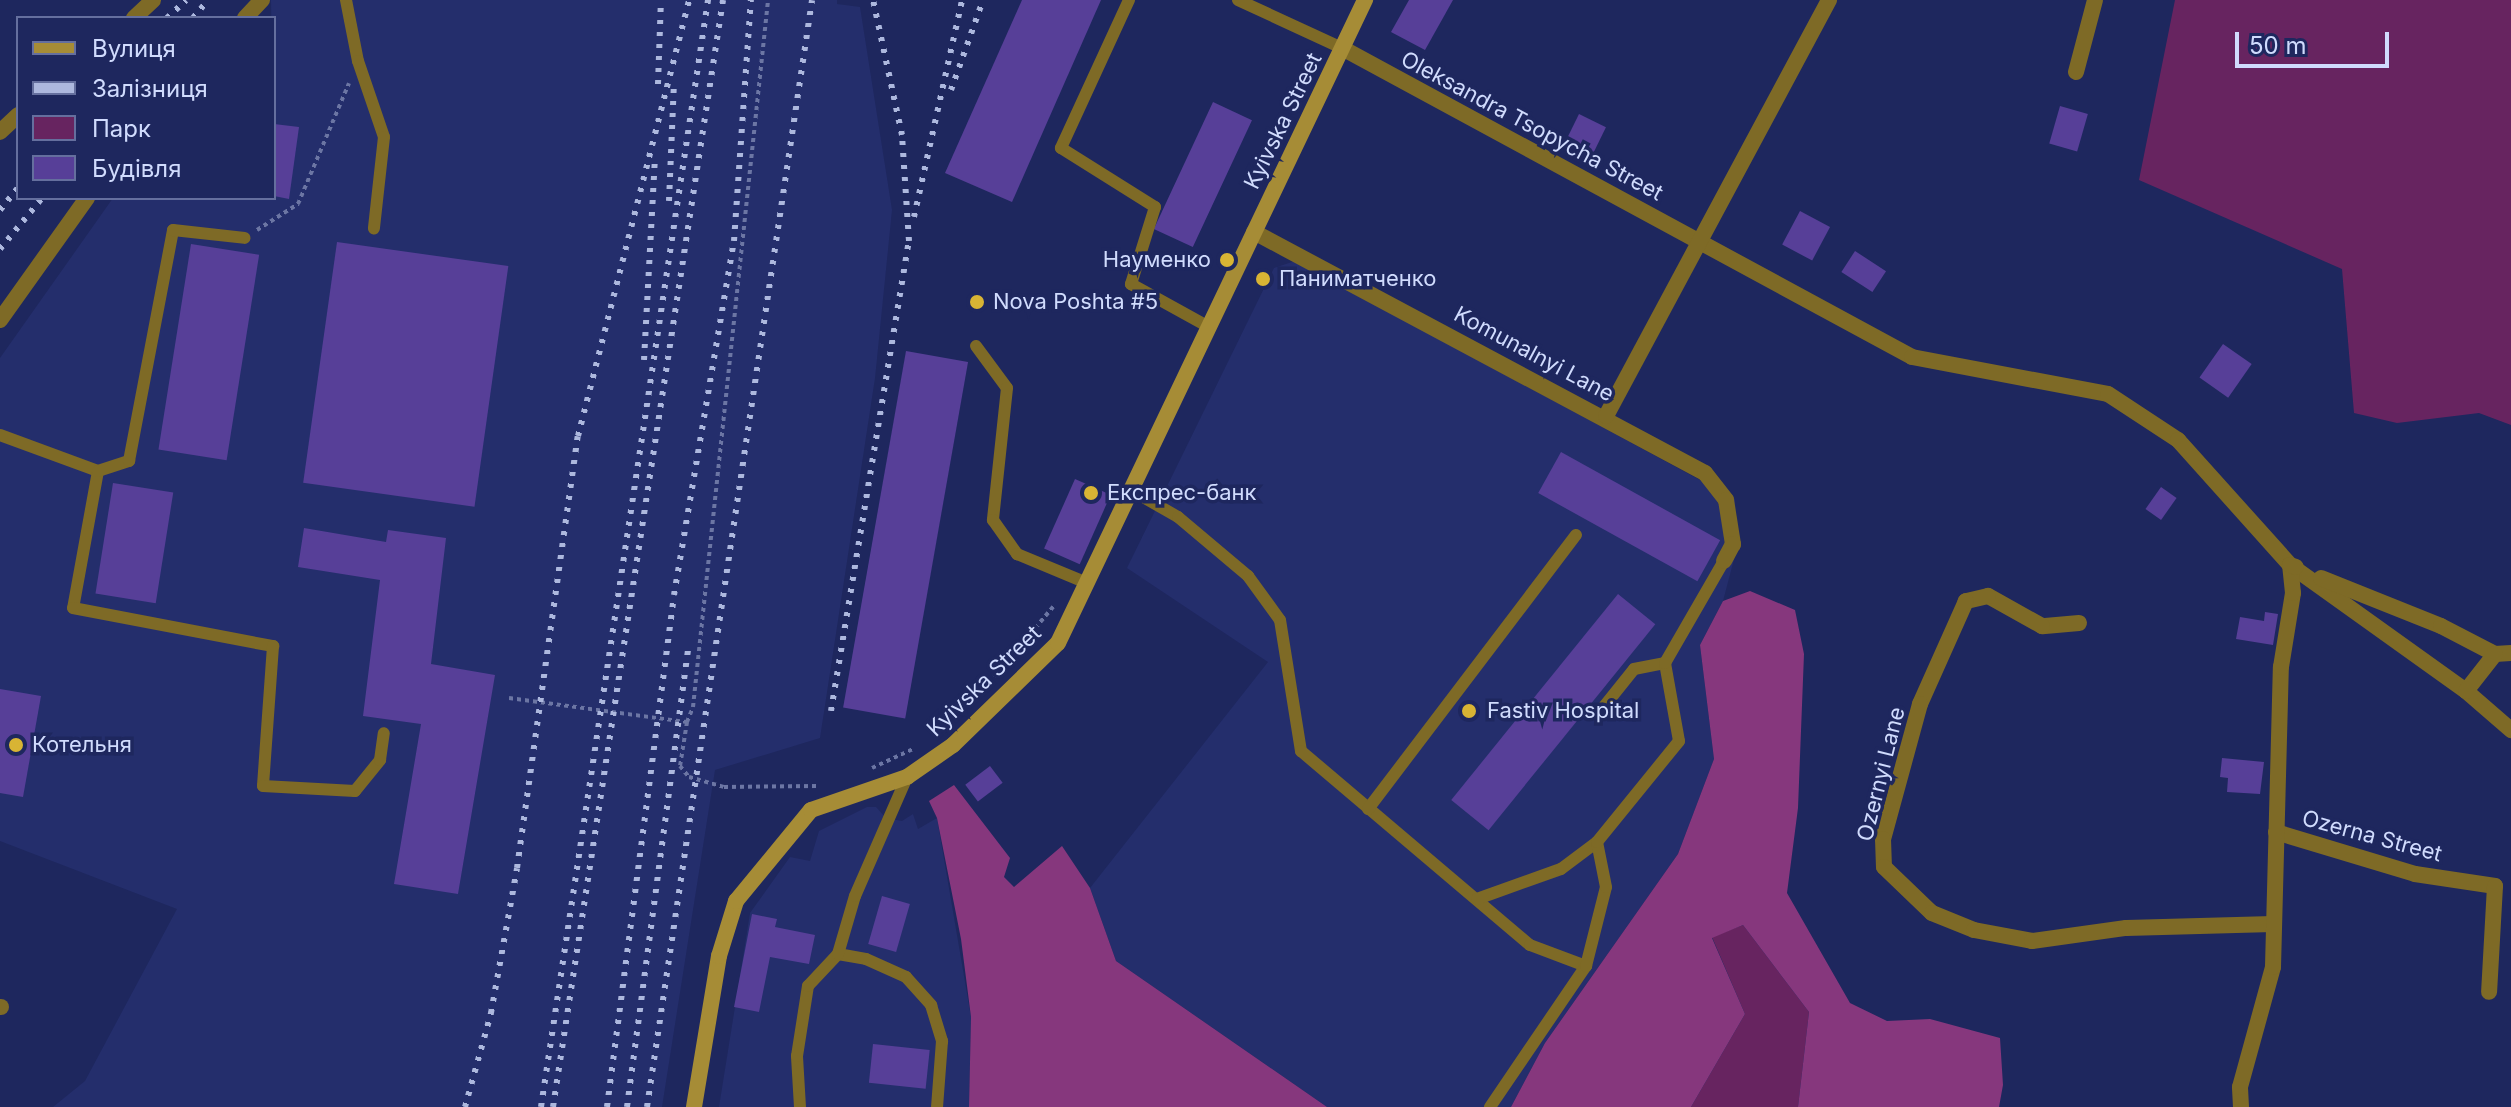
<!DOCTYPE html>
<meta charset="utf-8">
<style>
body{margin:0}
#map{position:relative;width:2511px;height:1107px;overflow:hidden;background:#1e275e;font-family:Inter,sans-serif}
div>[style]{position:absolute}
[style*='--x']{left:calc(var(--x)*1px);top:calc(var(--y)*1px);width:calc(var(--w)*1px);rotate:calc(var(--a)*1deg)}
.built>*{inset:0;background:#242e6c}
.green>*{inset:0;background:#672460}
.forest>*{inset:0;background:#86377d}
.building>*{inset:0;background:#573f98;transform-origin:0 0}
.path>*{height:4px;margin-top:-2px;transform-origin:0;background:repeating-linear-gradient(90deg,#6c76a4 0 4px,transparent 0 8px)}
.lane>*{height:12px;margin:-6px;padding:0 6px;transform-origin:6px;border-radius:6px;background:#7e6a26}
.street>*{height:16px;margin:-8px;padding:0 8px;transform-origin:8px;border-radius:8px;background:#7e6a26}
.secondary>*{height:16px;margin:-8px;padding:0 8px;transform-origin:8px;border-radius:8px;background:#a68c36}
.rail>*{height:6px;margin-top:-3px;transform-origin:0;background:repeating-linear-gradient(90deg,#adb8de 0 4px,transparent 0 12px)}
.dots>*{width:22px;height:22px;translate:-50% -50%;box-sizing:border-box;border:4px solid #1e275e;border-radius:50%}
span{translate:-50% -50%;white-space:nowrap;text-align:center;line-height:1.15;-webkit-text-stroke:7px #1e275e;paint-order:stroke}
.street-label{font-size:22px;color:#d0dbfd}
.poi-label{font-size:22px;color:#d0dbfd}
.right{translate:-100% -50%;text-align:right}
.left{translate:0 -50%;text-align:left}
.legend{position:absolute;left:16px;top:16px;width:260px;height:184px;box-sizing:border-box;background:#1e275e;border:2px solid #656f9e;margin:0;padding:10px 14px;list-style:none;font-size:24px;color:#d0dbfd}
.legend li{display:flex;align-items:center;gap:16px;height:40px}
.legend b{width:40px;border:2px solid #656f9e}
.scale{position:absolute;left:2235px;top:32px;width:154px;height:36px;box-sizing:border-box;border:4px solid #d0dbfd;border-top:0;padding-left:10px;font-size:24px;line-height:28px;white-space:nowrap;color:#d0dbfd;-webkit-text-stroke:6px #1e275e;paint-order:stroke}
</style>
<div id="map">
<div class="built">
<div style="clip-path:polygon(271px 0,837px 0,837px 4px,860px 7px,892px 210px,875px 378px,820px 738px,715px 770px,662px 1107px,53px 1107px,85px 1081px,177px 909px,0 841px,0 358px,113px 198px,274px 198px)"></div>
<div style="clip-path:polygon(1295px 261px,1735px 499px,1737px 548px,1723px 601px,1700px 645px,1714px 759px,1678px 854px,1545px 1043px,1511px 1107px,1327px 1107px,1116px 961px,1090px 888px,1268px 662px,1127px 568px,1274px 268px)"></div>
<div style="clip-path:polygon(867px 807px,876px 807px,886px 818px,902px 821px,913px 814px,918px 829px,937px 818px,971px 1017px,969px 1107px,719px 1107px,750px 913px,790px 857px,810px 861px,819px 831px)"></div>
</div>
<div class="green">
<div style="clip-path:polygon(2175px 0,2511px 0,2511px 425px,2479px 413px,2397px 423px,2354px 413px,2342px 269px,2139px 180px)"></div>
<div style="clip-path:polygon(1743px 925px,1809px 1012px,1798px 1107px,1691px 1107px,1745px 1014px,1712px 937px)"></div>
</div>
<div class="forest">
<div style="clip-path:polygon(1750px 591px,1795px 610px,1804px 654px,1798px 808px,1787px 893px,1850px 1003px,1887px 1021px,1930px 1019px,2000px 1038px,2003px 1085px,1999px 1107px,1798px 1107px,1809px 1012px,1743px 925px,1712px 938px,1745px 1014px,1691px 1107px,1511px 1107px,1545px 1043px,1678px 854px,1714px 759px,1700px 645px,1723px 601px)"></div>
<div style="clip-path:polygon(954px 785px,1010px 858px,1004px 877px,1014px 887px,1062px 846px,1090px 888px,1116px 961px,1327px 1107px,969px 1107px,971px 1017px,961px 939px,937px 818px,929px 801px)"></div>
</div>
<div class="building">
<div style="clip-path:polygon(1022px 0,1101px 0,1012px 202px,945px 173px)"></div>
<div style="clip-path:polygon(1409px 0,1453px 0,1425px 50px,1391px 32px)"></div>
<div style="left:1213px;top:102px;width:43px;height:140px;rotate:25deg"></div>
<div style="left:2060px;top:106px;width:29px;height:39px;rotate:16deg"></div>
<div style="left:1579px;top:114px;width:30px;height:31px;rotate:26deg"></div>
<div style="clip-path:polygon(274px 124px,299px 127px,289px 199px,274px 196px)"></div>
<div style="left:1800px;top:211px;width:34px;height:38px;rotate:28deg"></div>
<div style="left:337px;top:242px;width:173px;height:243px;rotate:8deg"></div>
<div style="left:191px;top:244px;width:69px;height:208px;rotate:9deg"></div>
<div style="left:1855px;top:251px;width:37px;height:25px;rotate:33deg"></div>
<div style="left:2223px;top:344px;width:35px;height:41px;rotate:35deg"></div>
<div style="left:906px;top:351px;width:63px;height:362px;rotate:10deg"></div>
<div style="left:1561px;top:452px;width:182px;height:47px;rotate:29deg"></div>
<div style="left:1075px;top:479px;width:39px;height:76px;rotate:24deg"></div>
<div style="left:113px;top:483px;width:61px;height:112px;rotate:9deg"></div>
<div style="left:2161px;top:487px;width:19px;height:27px;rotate:35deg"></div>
<div style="clip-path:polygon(304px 528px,386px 542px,388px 530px,446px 538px,431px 664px,495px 675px,458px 894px,394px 884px,421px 724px,363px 716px,380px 580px,298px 567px)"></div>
<div style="left:1618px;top:594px;width:48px;height:265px;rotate:39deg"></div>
<div style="clip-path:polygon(2265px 612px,2278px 614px,2273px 645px,2236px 639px,2240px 617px,2264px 621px)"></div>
<div style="clip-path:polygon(0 689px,41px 696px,23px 797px,0 793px)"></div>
<div style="clip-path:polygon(2222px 758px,2264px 762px,2260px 794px,2227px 792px,2228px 778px,2220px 777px)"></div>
<div style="left:990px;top:766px;width:21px;height:31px;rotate:53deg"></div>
<div style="left:882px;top:896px;width:29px;height:50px;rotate:16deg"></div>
<div style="clip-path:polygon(752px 914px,777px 919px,775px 927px,815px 935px,809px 964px,770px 957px,759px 1012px,734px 1007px)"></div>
<div style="left:873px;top:1044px;width:57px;height:39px;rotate:6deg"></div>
</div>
<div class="path">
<div style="--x:257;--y:230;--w:49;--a:-32.4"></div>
<div style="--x:298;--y:204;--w:131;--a:-67.1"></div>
<div style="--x:994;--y:677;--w:92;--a:-49.9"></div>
<div style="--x:509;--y:698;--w:180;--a:7.7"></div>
<div style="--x:687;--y:722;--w:45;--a:99"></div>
<div style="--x:680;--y:766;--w:14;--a:51"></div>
<div style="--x:689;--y:777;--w:36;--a:16"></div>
<div style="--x:724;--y:787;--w:95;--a:-0.6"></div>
<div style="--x:687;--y:722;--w:16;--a:-68"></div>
<div style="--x:693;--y:707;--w:711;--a:-83.94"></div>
<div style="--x:872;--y:768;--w:47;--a:-24.9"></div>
</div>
<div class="lane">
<div style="--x:346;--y:0;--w:62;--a:78.9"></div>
<div style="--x:358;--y:61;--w:80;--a:71.1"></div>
<div style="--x:384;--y:137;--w:92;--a:96.3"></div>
<div style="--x:1129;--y:0;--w:163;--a:114.7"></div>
<div style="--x:1061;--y:148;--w:111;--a:32.1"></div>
<div style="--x:1155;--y:207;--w:81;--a:107.3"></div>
<div style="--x:1131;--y:284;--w:89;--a:28.9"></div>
<div style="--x:1238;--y:0;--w:115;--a:24.8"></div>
<div style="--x:976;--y:346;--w:52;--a:53.6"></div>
<div style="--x:1007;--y:388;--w:133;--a:96.1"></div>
<div style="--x:993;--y:520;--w:42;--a:54.8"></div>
<div style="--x:1017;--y:554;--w:76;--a:22.5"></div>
<div style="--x:0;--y:435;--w:104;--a:20.2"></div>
<div style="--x:98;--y:471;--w:139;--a:100.3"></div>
<div style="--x:73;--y:608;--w:204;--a:10.8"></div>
<div style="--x:273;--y:646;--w:140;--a:94.1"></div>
<div style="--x:263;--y:786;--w:92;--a:3.1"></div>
<div style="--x:355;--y:791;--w:40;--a:-51"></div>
<div style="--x:380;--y:760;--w:27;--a:-82"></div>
<div style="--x:98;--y:471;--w:33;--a:-18"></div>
<div style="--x:129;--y:461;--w:235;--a:-79.2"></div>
<div style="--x:173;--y:230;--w:72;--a:6.3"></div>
<div style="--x:1131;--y:490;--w:54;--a:29.9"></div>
<div style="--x:1178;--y:517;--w:92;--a:40.1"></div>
<div style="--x:1248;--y:576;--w:54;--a:54"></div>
<div style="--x:1280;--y:620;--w:133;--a:80.9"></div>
<div style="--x:1301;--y:751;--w:300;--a:40.3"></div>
<div style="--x:1530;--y:945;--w:60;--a:20.6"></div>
<div style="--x:1602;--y:709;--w:51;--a:-51.3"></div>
<div style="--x:1634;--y:669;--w:32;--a:-11"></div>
<div style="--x:1368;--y:809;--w:344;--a:-52.8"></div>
<div style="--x:1477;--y:899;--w:89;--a:-19.7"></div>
<div style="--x:1561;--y:869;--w:45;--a:-36.9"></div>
<div style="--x:838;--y:954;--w:28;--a:10"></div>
<div style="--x:866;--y:959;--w:44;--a:24.2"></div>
<div style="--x:906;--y:977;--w:38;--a:48"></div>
<div style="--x:931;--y:1005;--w:38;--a:73"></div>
<div style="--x:942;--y:1041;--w:66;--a:94.3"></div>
<div style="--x:800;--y:1107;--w:51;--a:-93.4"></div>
<div style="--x:797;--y:1056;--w:71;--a:-81.1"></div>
<div style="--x:808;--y:986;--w:44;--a:-46.8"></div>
<div style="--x:838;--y:954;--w:60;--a:-73.7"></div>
<div style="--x:855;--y:896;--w:130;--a:-66.4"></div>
<div style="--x:1490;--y:1107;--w:171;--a:-55.8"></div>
<div style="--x:1586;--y:966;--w:81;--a:-75.8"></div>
<div style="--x:1606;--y:887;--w:46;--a:-101.3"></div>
<div style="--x:1597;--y:842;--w:130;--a:-50.9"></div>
<div style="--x:1679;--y:741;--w:79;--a:-100.2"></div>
<div style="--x:1665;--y:663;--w:118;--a:-60"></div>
</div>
<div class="street">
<div style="--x:134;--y:18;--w:26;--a:-43"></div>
<div style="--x:245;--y:18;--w:25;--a:-47"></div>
<div style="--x:1342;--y:48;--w:648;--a:28.46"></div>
<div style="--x:1912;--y:357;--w:199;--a:10.7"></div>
<div style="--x:2108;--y:394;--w:84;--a:33.3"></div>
<div style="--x:2178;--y:440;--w:168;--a:48.1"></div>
<div style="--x:2290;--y:565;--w:216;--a:35.6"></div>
<div style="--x:2466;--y:691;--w:60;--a:40.9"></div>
<div style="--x:2076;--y:72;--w:74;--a:-75.2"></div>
<div style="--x:0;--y:132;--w:25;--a:-43"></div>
<div style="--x:1254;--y:232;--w:511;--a:28.12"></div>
<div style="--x:1705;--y:473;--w:34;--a:52"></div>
<div style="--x:1726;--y:500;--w:45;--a:81"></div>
<div style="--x:1733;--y:544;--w:19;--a:118"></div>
<div style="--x:0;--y:320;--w:150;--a:-54.5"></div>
<div style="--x:1606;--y:416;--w:472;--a:-61.8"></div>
<div style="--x:2321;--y:578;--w:129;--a:21.8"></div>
<div style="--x:2441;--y:626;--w:61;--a:27.4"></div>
<div style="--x:2495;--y:654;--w:16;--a:-4"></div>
<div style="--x:2079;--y:623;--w:37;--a:175"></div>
<div style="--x:2042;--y:626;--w:62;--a:-150.9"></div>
<div style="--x:1988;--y:596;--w:23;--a:167"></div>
<div style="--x:1966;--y:601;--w:113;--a:114.1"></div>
<div style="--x:1920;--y:704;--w:140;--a:105.3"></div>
<div style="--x:1883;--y:839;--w:28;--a:88"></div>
<div style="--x:1884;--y:867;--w:66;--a:43.8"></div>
<div style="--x:1932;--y:913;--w:45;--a:22"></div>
<div style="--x:1974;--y:930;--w:59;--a:10.7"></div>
<div style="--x:2032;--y:941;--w:95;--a:-7.9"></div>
<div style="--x:2126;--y:928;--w:147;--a:-1.6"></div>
<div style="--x:2466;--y:691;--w:47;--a:-51.9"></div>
<div style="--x:2276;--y:832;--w:145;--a:16.8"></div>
<div style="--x:2415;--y:874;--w:81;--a:8.5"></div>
<div style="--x:2495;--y:886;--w:106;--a:93.2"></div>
<div style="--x:0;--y:1007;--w:1;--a:0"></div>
<div style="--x:2241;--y:1107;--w:20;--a:-93"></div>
<div style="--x:2240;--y:1087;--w:124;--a:-74.6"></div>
<div style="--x:2273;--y:967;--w:300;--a:-88.5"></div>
<div style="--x:2281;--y:667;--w:75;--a:-80.8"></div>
<div style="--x:2293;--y:593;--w:28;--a:-96"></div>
<div style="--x:2290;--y:565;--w:6;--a:18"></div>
</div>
<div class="secondary">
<div style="--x:694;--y:1107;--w:153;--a:-80.6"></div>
<div style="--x:719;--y:956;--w:58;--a:-72.8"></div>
<div style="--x:736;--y:901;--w:118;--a:-50.5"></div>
<div style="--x:811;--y:810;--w:102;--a:-19"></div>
<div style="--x:907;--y:777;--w:56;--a:-34.8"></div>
<div style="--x:953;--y:745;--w:146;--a:-44.2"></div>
<div style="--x:1058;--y:643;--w:713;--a:-64.48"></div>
</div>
<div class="rail">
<div style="--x:167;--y:18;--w:26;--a:-43"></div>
<div style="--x:193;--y:18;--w:23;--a:-50"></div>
<div style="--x:658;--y:84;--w:84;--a:-88"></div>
<div style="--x:951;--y:90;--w:96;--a:-70.4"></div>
<div style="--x:669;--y:201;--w:120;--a:-87.6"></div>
<div style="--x:0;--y:210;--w:28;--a:-51"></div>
<div style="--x:914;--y:217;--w:222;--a:-77.5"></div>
<div style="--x:0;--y:249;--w:66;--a:-50.5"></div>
<div style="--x:644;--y:360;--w:204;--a:-86.9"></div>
<div style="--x:831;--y:711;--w:476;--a:-80.6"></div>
<div style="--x:909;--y:241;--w:106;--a:-93.8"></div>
<div style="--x:902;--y:135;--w:138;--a:-102.1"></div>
<div style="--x:465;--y:1107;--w:98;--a:-74.5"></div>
<div style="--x:491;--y:1013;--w:147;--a:-79.8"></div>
<div style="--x:517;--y:868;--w:436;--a:-82"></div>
<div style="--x:578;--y:436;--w:450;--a:-75.7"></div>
<div style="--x:541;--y:1107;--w:1120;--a:-81.42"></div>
<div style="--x:553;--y:1107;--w:1120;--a:-81.27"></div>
<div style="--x:607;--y:1107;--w:516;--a:-82.54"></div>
<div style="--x:674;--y:595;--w:359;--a:-80.4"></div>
<div style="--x:734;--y:241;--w:242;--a:-86"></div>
<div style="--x:627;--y:1107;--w:463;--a:-82.4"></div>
<div style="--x:647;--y:1107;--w:1119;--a:-81.52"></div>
</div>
<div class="dots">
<div style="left:1227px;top:260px;background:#d8b434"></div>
<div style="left:1263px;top:279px;background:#d8b434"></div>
<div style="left:977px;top:302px;background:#d8b434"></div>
<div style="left:1091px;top:493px;background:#d8b434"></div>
<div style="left:1469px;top:711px;background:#d8b434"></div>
<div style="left:16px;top:745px;background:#d8b434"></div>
</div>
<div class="street-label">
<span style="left:1283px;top:121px;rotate:-64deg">Kyivska Street</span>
<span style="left:1532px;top:126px;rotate:28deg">Oleksandra Tsopycha Street</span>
<span style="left:1534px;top:354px;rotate:28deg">Komunalnyi Lane</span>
<span style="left:984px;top:681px;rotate:-44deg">Kyivska Street</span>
<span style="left:1881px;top:774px;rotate:-76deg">Ozernyi Lane</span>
<span style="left:2372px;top:836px;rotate:15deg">Ozerna Street</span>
</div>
<div class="poi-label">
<span class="right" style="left:1211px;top:260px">Науменко</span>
<span class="left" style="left:1279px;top:279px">Паниматченко</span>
<span class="left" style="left:993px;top:302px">Nova Poshta #5</span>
<span class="left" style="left:1107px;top:493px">Експрес-банк</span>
<span class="left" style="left:1487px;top:711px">Fastiv Hospital</span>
<span class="left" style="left:32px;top:745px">Котельня</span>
</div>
<ul class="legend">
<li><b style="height:10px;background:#a68c36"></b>Вулиця</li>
<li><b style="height:10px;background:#adb8de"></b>Залізниця</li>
<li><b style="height:22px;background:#672460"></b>Парк</li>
<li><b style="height:22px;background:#573f98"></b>Будівля</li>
</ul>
<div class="scale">50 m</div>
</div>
